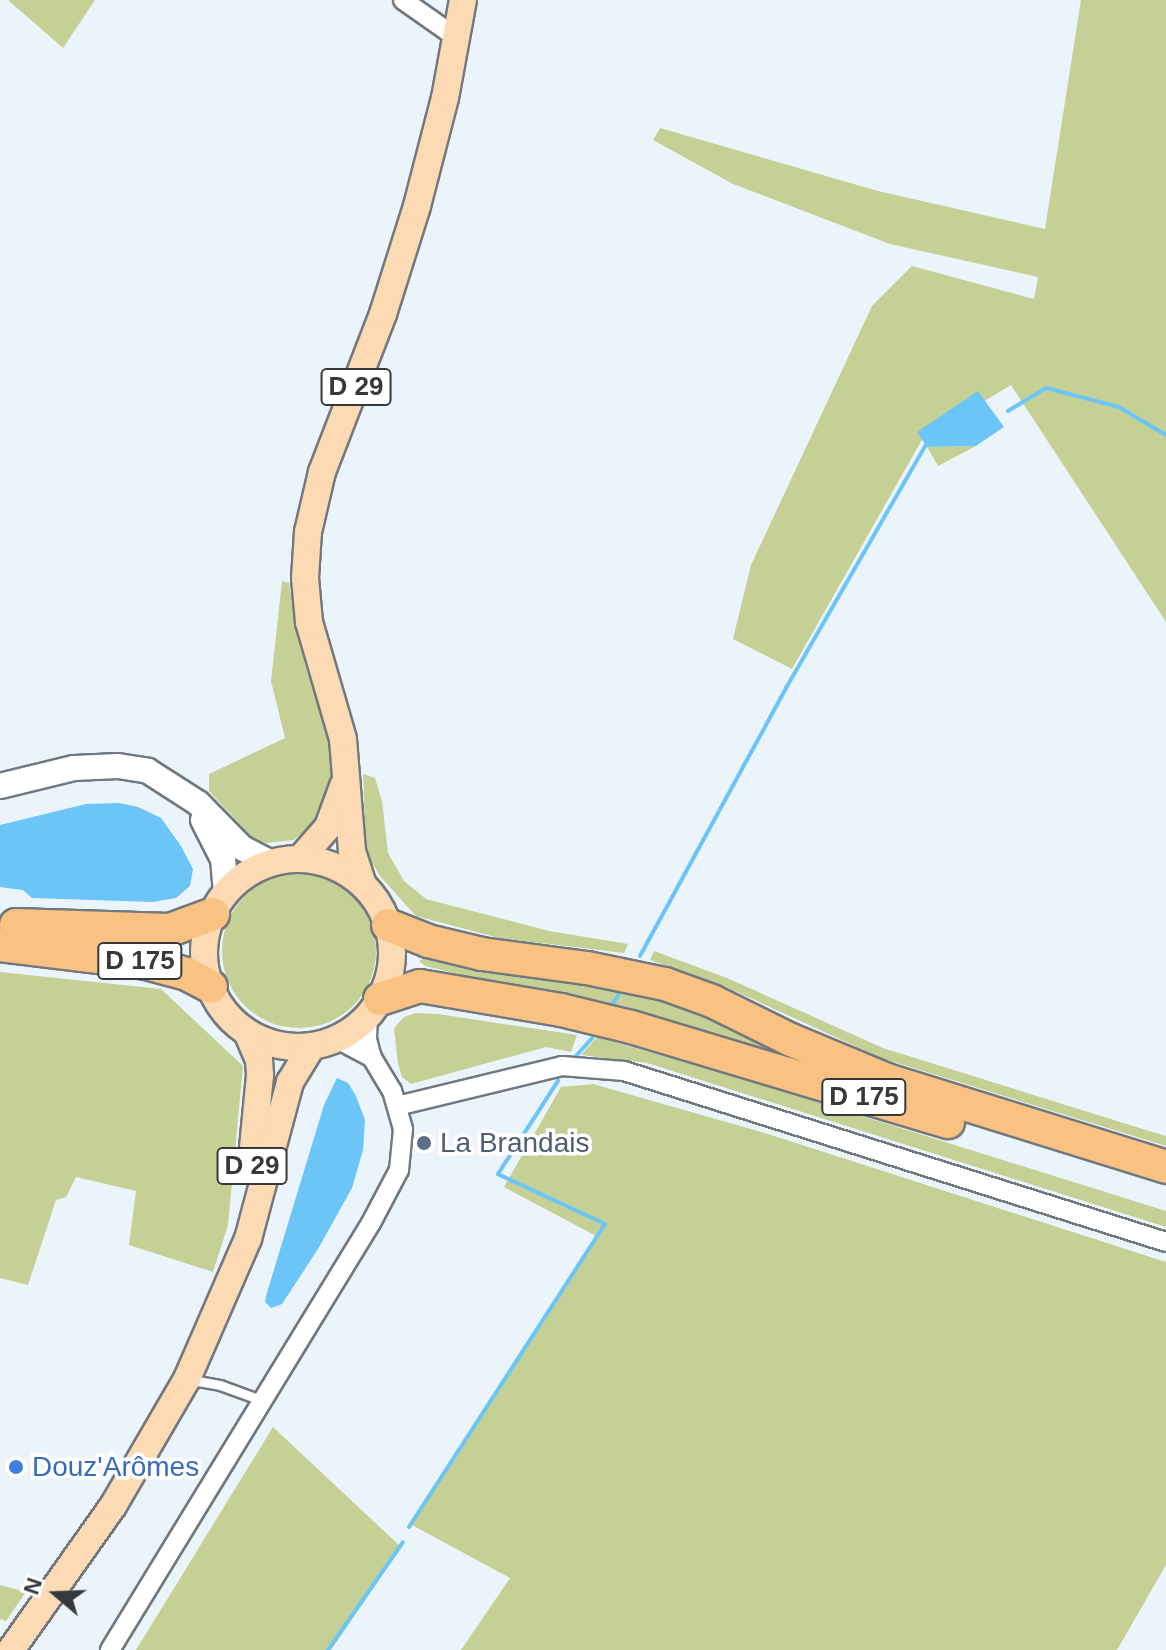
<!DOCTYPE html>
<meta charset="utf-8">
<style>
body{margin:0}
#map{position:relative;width:1166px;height:1650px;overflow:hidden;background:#ecf4fb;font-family:Helvetica,sans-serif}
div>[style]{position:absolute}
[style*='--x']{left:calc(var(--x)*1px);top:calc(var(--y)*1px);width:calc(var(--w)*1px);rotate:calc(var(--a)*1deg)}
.green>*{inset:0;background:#c5d094}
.round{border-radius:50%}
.water>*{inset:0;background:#6bc5f6}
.stream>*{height:4px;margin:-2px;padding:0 2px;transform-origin:2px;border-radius:2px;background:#6bc5f6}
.roads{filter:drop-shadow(2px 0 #71787e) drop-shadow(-2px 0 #71787e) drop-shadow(0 2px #71787e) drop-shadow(0 -2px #71787e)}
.lane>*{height:9px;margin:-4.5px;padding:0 4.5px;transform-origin:4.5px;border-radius:4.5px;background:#fff}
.street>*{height:18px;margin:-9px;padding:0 9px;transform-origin:9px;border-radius:9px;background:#fff}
.secondary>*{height:24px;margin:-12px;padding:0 12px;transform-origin:12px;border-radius:12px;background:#fff}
.primary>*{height:26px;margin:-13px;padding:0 13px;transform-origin:13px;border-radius:13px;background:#fbdab4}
.primary>.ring{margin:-13px;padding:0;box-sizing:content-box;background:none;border:26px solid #fbdab4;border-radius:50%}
.highway>*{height:32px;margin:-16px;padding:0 16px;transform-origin:16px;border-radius:16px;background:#f9c282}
.dots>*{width:22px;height:22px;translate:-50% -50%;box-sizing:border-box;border:4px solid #fff;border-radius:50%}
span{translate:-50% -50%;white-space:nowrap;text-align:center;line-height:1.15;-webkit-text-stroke:7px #fff;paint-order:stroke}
.shield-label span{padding:2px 6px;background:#fff;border:2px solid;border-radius:6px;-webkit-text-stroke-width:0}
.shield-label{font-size:26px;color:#36393c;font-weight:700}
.service-label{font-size:28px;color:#4e5e75}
.left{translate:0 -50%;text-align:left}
.shop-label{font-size:28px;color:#366cbe}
.north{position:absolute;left:16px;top:1554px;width:80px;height:80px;-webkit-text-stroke:6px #fff;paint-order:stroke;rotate:289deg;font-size:22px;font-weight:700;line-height:32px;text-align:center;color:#36393c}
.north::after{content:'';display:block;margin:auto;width:28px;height:36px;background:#36393c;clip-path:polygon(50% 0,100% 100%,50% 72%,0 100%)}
</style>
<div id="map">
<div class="green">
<div style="clip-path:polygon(8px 0,95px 0,63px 48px)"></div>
<div style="clip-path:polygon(1081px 0,1166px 0,1166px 622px,1011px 385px,923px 438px,792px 669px,733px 639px,751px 565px,872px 306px,912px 266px,1034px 299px,1038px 277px,890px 244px,733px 184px,653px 140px,660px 128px,878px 191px,1045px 229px)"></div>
<div style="clip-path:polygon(976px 446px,938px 466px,927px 447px)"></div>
<div style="clip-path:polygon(282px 581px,289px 583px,305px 665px,331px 747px,333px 769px,331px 788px,319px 819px,294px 840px,266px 843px,254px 839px,209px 791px,209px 774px,285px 738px,271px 681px)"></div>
<div style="clip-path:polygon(363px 774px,375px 778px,382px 801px,388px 853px,404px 881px,426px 899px,549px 931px,628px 944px,624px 953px,499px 938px,416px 916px,380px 876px,366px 853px)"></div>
<div class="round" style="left:222px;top:874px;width:154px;height:154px"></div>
<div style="clip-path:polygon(654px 951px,727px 978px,883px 1048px,1162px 1135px,1166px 1136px,1166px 1146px,881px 1058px,724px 986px,650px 960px)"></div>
<div style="clip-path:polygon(433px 954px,653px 993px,813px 1061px,810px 1070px,530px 992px,425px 966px,419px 961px)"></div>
<div style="clip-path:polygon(0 972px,161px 989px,243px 1066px,228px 1225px,213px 1272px,129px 1245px,136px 1191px,76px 1177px,66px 1197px,56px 1200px,28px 1285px,0 1278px)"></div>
<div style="clip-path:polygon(416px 1013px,438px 1014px,577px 1035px,571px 1052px,546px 1047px,411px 1084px,402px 1077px,398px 1064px,394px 1028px,404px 1017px)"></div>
<div style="clip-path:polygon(597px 1037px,760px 1084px,1166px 1211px,1166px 1227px,647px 1063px,581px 1055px)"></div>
<div style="clip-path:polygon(593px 1084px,768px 1134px,1166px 1262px,1166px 1565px,1117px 1650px,461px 1650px,510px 1578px,412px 1525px,598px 1237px,504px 1187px,561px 1087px)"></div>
<div style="clip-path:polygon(273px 1427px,401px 1547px,331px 1650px,136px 1650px)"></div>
<div style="clip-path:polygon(0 1585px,26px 1592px,6px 1621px,0 1619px)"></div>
</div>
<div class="water">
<div style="clip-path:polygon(978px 391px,1004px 427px,976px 446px,927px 447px,917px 432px)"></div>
<div style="clip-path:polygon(119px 803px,138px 807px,161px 818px,181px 846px,193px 869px,190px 886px,176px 898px,153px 902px,32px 898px,23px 890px,0 887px,0 825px,86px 804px)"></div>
<div style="clip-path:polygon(337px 1078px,348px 1083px,356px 1096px,365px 1120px,363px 1150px,352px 1188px,318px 1249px,282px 1304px,271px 1308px,265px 1302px,266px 1296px,324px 1105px)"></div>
</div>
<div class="stream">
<div style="--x:1008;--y:411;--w:44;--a:-31.2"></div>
<div style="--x:1046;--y:388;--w:75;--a:14.6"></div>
<div style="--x:1119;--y:407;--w:55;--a:30.8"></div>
<div style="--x:640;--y:956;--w:305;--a:-61.4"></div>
<div style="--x:786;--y:688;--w:283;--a:-60.1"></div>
<div style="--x:611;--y:1007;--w:21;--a:-59"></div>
<div style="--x:576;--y:1056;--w:25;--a:-48"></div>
<div style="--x:409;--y:1527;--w:361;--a:-57.1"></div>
<div style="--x:605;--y:1224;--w:118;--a:-155"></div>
<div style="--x:498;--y:1174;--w:111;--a:-57.2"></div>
<div style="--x:328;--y:1650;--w:131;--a:-55.2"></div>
</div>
<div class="roads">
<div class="lane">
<div style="--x:192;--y:1380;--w:28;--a:10"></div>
<div style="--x:220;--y:1385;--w:44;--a:20.1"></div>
</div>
<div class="street">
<div style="--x:403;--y:0;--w:66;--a:35.1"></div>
<div style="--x:337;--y:1039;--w:40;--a:28"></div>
<div style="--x:397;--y:1106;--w:170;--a:-13.6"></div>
<div style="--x:562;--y:1066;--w:62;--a:4.6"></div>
<div style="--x:624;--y:1071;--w:568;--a:17.51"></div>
<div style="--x:110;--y:1650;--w:500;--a:-58.57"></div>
<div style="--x:371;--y:1223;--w:60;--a:-62.2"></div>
<div style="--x:399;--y:1170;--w:41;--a:-84.4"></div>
<div style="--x:403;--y:1129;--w:40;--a:-106"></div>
<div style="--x:392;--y:1091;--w:39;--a:-121"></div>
<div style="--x:372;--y:1058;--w:20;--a:-105"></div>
<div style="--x:367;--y:1039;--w:23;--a:-88"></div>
</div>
<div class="secondary">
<div style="--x:0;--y:786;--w:76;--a:-13.7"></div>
<div style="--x:74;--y:768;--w:44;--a:-2.6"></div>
<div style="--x:118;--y:766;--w:30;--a:9"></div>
<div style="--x:148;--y:771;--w:59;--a:32.6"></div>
<div style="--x:198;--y:803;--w:63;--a:45.6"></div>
<div style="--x:242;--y:848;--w:33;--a:27"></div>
<div style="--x:203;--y:820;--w:44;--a:62.9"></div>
<div style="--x:223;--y:859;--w:35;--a:85"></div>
</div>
<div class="primary">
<div style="--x:300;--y:859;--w:43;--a:-48.8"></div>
<div style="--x:328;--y:827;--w:44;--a:-69.9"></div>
<div class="ring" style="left:204px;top:859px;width:162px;height:162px"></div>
<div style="--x:363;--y:885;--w:36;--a:-108"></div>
<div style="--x:352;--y:851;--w:112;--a:-94.6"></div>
<div style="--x:343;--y:739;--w:122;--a:-106.2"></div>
<div style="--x:309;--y:622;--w:44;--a:-95.2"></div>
<div style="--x:305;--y:578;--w:46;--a:-86.3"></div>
<div style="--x:308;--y:532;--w:62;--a:-76.9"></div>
<div style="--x:322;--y:472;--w:169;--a:-68.9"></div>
<div style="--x:383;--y:314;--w:113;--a:-72.5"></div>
<div style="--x:417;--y:206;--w:112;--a:-75.5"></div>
<div style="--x:445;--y:98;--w:100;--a:-79.6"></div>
<div style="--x:247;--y:1032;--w:30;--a:67"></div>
<div style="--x:259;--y:1060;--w:15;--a:86"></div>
<div style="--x:260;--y:1075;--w:94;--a:95.5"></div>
<div style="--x:11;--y:1650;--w:176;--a:-54.7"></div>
<div style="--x:113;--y:1506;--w:147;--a:-59.8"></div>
<div style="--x:187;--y:1379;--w:153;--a:-66.5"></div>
<div style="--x:248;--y:1239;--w:163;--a:-75"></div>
<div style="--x:290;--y:1082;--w:42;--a:-58.6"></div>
</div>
<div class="highway">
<div style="--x:16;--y:925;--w:154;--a:1.9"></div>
<div style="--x:170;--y:930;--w:46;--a:-20.4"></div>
<div style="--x:388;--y:925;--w:43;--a:21.8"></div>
<div style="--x:428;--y:941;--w:56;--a:13.5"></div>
<div style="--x:482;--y:954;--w:106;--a:7.6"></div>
<div style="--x:587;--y:968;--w:80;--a:11.6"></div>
<div style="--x:665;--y:984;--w:50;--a:19.9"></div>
<div style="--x:712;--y:1001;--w:88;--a:26.3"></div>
<div style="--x:791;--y:1040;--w:104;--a:22.6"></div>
<div style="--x:887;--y:1080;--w:292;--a:17.3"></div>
<div style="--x:0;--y:945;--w:147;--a:7"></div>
<div style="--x:146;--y:963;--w:42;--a:15"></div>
<div style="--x:187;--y:974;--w:27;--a:28"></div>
<div style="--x:380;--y:999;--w:42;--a:-18"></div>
<div style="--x:420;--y:986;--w:143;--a:9.7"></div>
<div style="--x:561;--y:1010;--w:72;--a:13.7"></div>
<div style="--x:631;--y:1027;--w:331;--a:16.7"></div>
</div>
</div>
<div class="dots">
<div style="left:424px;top:1143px;background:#5c6f8a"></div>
<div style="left:16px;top:1467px;background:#3f7fe0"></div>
</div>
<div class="shield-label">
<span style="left:356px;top:387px">D 29</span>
<span style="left:140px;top:961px">D 175</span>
<span style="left:864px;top:1097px">D 175</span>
<span style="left:252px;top:1166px">D 29</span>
</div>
<div class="service-label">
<span class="left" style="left:440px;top:1143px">La Brandais</span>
</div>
<div class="shop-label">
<span class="left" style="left:32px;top:1467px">Douz'Arômes</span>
</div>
<div class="north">N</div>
</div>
